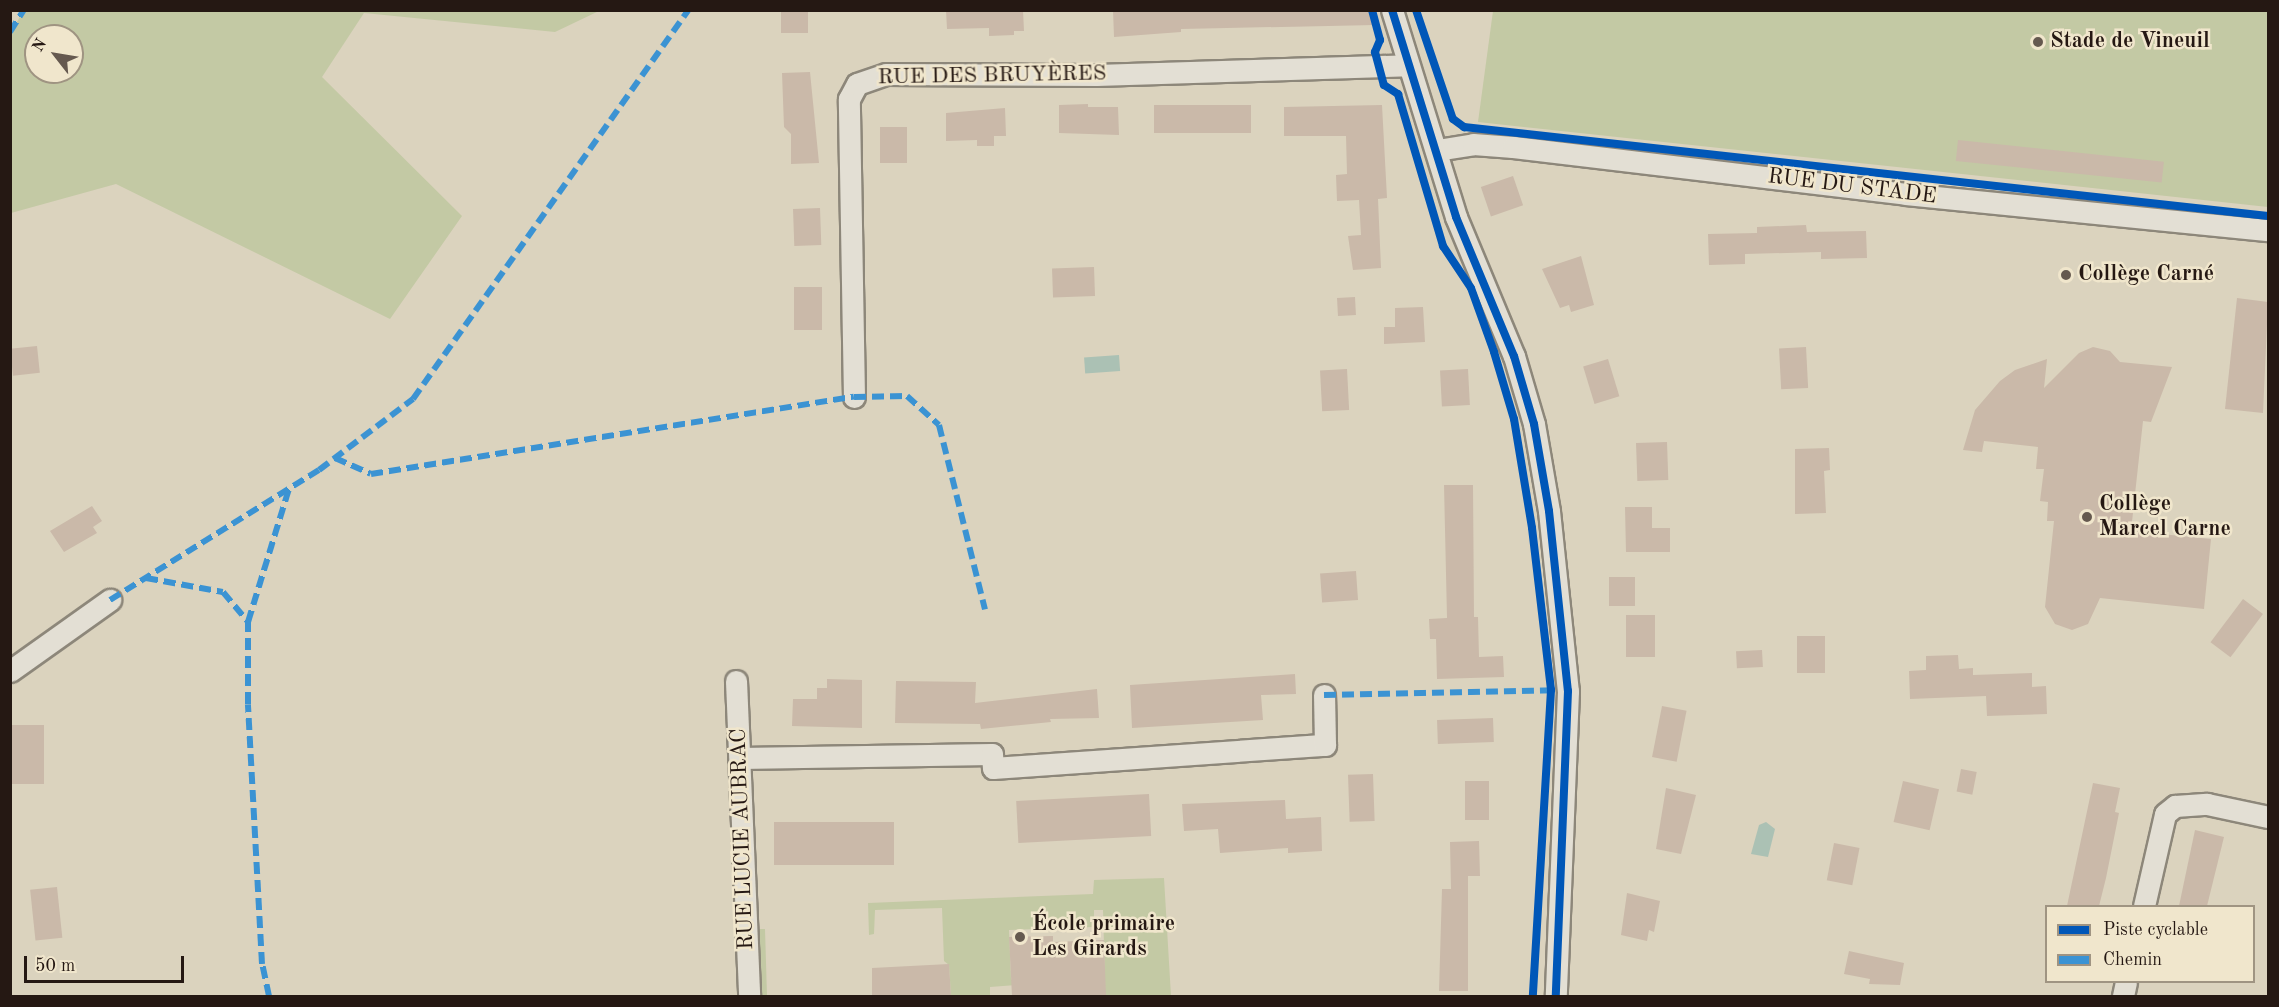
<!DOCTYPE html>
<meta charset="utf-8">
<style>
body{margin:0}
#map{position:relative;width:2279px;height:1007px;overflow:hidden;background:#dbd3be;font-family:"Old Standard TT",serif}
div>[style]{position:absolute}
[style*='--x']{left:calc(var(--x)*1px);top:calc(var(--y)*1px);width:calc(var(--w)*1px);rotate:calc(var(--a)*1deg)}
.green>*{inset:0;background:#c3c9a4}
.water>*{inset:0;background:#abc1b4;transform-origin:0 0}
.building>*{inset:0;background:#cab9a9;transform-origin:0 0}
.roads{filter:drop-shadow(2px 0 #8d877a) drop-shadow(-2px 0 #8d877a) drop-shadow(0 2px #8d877a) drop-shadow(0 -2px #8d877a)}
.minor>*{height:21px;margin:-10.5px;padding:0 10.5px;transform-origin:10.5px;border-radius:10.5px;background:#e3dfd4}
.quiet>*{height:6px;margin-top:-3px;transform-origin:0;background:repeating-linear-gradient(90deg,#3b93d3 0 12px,transparent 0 18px)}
.cycleway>*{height:8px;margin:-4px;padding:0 4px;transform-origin:4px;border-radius:4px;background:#0057b8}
.dots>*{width:16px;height:16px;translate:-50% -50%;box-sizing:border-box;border:3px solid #f0e6cc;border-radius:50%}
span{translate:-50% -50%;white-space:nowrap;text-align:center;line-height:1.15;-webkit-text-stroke:5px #f0e6cc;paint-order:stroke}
.poi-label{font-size:22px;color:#251813;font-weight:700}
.left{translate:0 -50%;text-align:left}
.street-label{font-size:22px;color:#251813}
.frame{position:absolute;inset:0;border:12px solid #251813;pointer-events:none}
.legend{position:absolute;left:2045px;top:905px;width:210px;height:78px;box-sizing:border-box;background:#f0e6cc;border:2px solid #9f9482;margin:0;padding:8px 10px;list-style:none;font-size:18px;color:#251813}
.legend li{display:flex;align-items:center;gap:12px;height:30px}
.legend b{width:30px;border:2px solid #9f9482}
.north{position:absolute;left:24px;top:24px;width:60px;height:60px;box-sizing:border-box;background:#f0e6cc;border:2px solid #9f9482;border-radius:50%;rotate:301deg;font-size:16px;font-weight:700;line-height:24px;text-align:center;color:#251813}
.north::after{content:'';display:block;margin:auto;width:21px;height:27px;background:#65594f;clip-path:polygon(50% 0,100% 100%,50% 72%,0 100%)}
.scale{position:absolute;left:24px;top:956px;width:160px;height:27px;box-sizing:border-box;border:3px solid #251813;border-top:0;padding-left:8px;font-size:18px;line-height:21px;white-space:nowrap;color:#251813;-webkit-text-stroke:4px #f0e6cc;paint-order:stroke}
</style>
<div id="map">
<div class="green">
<div style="clip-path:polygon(evenodd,24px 10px,599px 10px,599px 11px,555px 32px,364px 13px,322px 77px,462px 216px,390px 319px,116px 184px,11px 213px,11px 32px,24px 10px,36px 36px,72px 36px,72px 72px,36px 72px,36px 36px)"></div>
<div style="clip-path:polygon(1493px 11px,2268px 11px,2268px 207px,1478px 122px)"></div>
<div style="clip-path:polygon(1164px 878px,1171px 996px,1096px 996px,1093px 988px,1105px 981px,1103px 910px,1094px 910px,1094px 927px,1009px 930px,1011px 979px,1016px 985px,990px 987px,990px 996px,951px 996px,949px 965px,944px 961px,942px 908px,875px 910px,874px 934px,869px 935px,868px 903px,1093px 894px,1094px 880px)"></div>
<div style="clip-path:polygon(756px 929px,765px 929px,767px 996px,755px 996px)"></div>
</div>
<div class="water">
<div style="left:1119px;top:355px;width:16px;height:35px;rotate:86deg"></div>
<div style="clip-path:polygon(1766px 822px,1775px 829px,1768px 857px,1751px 854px,1759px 825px)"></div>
</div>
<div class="building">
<div style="left:781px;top:10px;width:27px;height:23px"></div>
<div style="clip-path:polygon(946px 10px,1023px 10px,1024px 31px,1014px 31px,1014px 35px,989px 36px,989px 28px,947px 29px)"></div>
<div style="clip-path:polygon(1113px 10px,1375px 10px,1375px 25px,1181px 29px,1181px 32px,1114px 37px)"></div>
<div style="clip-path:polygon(810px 72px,819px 163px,791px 164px,791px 134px,784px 127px,782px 73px)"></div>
<div style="clip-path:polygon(1088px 104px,1088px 107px,1118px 107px,1119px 135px,1059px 133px,1059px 105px)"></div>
<div style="left:1251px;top:105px;width:28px;height:97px;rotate:90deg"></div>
<div style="clip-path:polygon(1382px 105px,1387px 198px,1378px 199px,1381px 268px,1353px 270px,1348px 236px,1361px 235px,1359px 200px,1337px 201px,1336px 175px,1347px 174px,1346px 136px,1284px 136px,1284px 107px)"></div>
<div style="clip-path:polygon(1005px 108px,1006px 136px,994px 136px,994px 146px,977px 146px,977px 140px,946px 141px,946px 113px)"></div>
<div style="left:880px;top:127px;width:27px;height:36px"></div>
<div style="left:1958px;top:140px;width:207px;height:21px;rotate:6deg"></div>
<div style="left:1513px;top:176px;width:31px;height:34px;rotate:71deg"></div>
<div style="left:820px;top:208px;width:37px;height:27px;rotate:88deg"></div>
<div style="clip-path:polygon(1806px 225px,1807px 232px,1866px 231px,1867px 258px,1821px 259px,1821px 252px,1745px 254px,1745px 264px,1709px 265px,1708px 234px,1757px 233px,1757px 227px)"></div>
<div style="clip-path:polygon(1581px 256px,1594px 305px,1571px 312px,1569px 305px,1560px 308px,1542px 269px)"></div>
<div style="left:1094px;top:267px;width:29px;height:42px;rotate:88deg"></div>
<div style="left:794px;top:287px;width:28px;height:43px"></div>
<div style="left:1355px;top:297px;width:18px;height:18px;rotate:87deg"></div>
<div style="clip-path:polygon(2237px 298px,2268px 302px,2263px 413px,2225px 409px)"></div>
<div style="clip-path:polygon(1423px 307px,1425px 342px,1384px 344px,1384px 327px,1395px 327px,1395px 308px)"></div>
<div style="left:37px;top:346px;width:27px;height:27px;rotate:84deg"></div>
<div style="left:1806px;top:347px;width:41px;height:27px;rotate:87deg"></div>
<div style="clip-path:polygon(2093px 347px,2110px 351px,2120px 362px,2172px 367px,2151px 422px,2143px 421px,2131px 531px,2211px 539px,2204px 609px,2100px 598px,2088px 624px,2072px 630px,2055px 624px,2045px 607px,2054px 521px,2047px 521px,2048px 502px,2040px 501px,2044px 469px,2036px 469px,2038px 447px,1984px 441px,1982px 452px,1963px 450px,1975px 410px,2000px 381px,2015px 370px,2047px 359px,2044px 388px,2079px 353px)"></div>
<div style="left:1608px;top:359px;width:39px;height:26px;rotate:73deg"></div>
<div style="left:1347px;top:369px;width:41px;height:27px;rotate:87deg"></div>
<div style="left:1468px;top:369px;width:36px;height:28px;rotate:87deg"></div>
<div style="left:1667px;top:442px;width:38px;height:31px;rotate:88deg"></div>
<div style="clip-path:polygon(1829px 448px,1830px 470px,1824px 471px,1826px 513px,1795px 514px,1795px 449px)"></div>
<div style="clip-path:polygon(1444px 485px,1473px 485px,1474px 617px,1478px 617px,1479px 657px,1503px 656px,1504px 677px,1437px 679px,1436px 639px,1430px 639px,1429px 619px,1447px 618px)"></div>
<div style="clip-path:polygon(92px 506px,102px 521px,93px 527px,97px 533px,64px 552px,50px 531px)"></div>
<div style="clip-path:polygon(1625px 507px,1652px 507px,1652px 528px,1670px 528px,1670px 552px,1626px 552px)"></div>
<div style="left:1356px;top:571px;width:29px;height:36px;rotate:86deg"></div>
<div style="left:1609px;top:577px;width:26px;height:29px"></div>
<div style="left:2243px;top:599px;width:25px;height:54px;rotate:37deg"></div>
<div style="left:1626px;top:615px;width:29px;height:42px"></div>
<div style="left:1797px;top:636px;width:28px;height:37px"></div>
<div style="left:1762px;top:650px;width:17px;height:26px;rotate:87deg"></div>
<div style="clip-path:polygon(1958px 655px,1959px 669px,1973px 668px,1973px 675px,2032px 673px,2032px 687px,2046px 686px,2047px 714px,1987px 716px,1986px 696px,1910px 699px,1909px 671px,1926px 670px,1926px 656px)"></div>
<div style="clip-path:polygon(1295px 674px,1296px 694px,1261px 695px,1263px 720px,1132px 728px,1130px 685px)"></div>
<div style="clip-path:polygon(827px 679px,862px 680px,862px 728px,792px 726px,793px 699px,817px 699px,817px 688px,827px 688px)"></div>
<div style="clip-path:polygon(896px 681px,976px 682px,975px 703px,1097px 689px,1099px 718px,1050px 719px,1051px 722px,981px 729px,980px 724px,895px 723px)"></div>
<div style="left:1662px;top:706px;width:25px;height:52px;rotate:11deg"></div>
<div style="left:1493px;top:718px;width:24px;height:56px;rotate:88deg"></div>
<div style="left:44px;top:725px;width:59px;height:34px;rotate:90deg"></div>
<div style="left:1961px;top:769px;width:16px;height:23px;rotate:11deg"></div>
<div style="left:1373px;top:774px;width:47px;height:25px;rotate:88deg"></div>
<div style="left:1465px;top:781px;width:24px;height:39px"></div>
<div style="left:1903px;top:781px;width:37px;height:42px;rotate:13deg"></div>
<div style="clip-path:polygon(2093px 783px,2120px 788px,2115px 812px,2119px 813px,2106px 878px,2099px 906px,2067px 906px)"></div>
<div style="clip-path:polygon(1666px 788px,1696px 795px,1681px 854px,1656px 849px)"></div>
<div style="left:1149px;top:794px;width:42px;height:133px;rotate:87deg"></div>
<div style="clip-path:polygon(1285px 800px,1286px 819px,1321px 817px,1322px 851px,1288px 853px,1288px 848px,1220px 853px,1218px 829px,1184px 831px,1182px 804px)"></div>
<div style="left:894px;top:822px;width:43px;height:120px;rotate:90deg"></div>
<div style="clip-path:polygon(2195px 830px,2224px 837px,2207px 906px,2179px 906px)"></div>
<div style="clip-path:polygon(1479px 841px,1480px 876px,1468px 876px,1468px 991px,1439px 991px,1442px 889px,1451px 889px,1450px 842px)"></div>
<div style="left:1834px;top:843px;width:26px;height:38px;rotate:11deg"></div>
<div style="left:57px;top:887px;width:51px;height:27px;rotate:84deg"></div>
<div style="clip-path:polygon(1627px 893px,1660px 901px,1654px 932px,1649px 930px,1647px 941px,1621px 935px)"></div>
<div style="clip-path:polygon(1053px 936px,1053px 942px,1104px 940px,1106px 996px,1012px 996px,1009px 937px)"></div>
<div style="clip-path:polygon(1849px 951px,1904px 963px,1900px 985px,1869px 984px,1870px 979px,1844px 974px)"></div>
<div style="clip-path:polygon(949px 964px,951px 996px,872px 996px,872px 968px)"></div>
</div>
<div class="roads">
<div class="minor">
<div style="--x:1392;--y:10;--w:217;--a:72.8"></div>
<div style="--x:1456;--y:217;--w:151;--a:67.4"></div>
<div style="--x:1514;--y:356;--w:71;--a:73.6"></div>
<div style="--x:1534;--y:424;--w:88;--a:80.2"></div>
<div style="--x:1549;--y:511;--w:181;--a:84"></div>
<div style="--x:1568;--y:691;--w:305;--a:92.3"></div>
<div style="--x:1437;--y:150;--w:36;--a:-9"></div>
<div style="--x:1473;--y:144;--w:40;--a:4.3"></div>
<div style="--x:1513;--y:147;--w:396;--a:6.8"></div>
<div style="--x:1906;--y:194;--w:364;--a:5.7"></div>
<div style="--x:854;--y:397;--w:298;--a:-91"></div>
<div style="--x:849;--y:99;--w:17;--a:-62"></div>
<div style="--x:857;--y:84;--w:31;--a:-19"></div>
<div style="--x:886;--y:74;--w:210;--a:0.3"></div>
<div style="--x:1096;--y:75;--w:312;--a:-1.8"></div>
<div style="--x:10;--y:671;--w:123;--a:-35.4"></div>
<div style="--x:736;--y:681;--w:315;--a:87.6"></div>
<div style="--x:740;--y:758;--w:252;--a:-0.9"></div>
<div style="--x:992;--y:754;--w:14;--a:86"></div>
<div style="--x:993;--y:768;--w:333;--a:-4"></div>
<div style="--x:1325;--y:745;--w:50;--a:-91.1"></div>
<div style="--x:2144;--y:906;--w:94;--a:-77.1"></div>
<div style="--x:2165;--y:814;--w:13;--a:-39"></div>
<div style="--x:2175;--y:806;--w:32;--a:-4"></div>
<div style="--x:2207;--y:804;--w:62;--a:12"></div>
<div style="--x:2123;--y:996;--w:14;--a:-78"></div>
</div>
</div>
<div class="quiet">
<div style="--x:10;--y:32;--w:26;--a:-58"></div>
<div style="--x:335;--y:458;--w:39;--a:24"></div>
<div style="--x:371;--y:474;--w:489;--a:-9.1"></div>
<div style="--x:854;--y:397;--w:53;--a:-1.1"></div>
<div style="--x:907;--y:396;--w:43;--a:42.2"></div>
<div style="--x:939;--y:425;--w:190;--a:76"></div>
<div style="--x:146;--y:578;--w:78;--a:10.3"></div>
<div style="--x:223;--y:592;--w:39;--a:50"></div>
<div style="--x:110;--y:600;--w:246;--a:-31.9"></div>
<div style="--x:319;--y:470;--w:118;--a:-37.1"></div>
<div style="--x:413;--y:399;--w:476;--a:-54.7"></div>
<div style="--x:1324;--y:695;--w:232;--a:-1.2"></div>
<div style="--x:269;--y:996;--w:33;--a:-102"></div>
<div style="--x:262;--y:964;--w:260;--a:-93.1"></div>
<div style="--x:248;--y:704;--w:82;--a:-90"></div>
<div style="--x:248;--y:622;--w:139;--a:-72.9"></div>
</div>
<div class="cycleway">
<div style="--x:1372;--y:10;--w:31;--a:75"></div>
<div style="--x:1380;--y:40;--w:13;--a:113"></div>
<div style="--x:1375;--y:52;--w:34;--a:75"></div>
<div style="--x:1384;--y:85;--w:17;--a:33"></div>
<div style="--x:1398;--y:94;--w:159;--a:73.5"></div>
<div style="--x:1443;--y:246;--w:50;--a:56.3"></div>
<div style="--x:1471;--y:288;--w:68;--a:70.2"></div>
<div style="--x:1494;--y:352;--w:70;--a:73.4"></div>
<div style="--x:1514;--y:419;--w:110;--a:80.6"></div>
<div style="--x:1532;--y:528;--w:163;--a:83.3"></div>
<div style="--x:1551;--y:690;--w:307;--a:93.4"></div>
<div style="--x:1392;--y:10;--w:217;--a:72.8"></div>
<div style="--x:1456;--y:217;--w:151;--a:67.4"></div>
<div style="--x:1514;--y:356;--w:71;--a:73.6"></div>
<div style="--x:1534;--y:424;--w:88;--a:80.2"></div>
<div style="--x:1549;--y:511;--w:181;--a:84"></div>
<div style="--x:1568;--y:691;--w:305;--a:92.3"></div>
<div style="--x:1416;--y:10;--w:115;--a:71.3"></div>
<div style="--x:1453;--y:119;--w:14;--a:36"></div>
<div style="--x:1464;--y:127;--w:809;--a:6.32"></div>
</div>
<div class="dots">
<div style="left:2038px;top:42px;background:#65594f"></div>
<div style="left:2066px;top:275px;background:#65594f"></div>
<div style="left:2087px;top:517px;background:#65594f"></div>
<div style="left:1020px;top:937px;background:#65594f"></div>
</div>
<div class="poi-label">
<span class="left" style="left:2050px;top:42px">Stade de Vineuil</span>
<span class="left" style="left:2078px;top:275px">Collège Carné</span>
<span class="left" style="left:2099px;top:517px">Collège<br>Marcel Carne</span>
<span class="left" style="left:1032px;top:937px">École primaire<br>Les Girards</span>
</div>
<div class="street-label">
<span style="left:992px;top:76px;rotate:-1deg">RUE DES BRUYÈRES</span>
<span style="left:1852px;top:187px;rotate:7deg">RUE DU STADE</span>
<span style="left:743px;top:839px;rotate:-92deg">RUE LUCIE AUBRAC</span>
</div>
<div class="frame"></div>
<ul class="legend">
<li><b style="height:8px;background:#0057b8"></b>Piste cyclable</li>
<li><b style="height:8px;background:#3b93d3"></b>Chemin</li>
</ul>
<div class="north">N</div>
<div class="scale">50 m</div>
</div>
